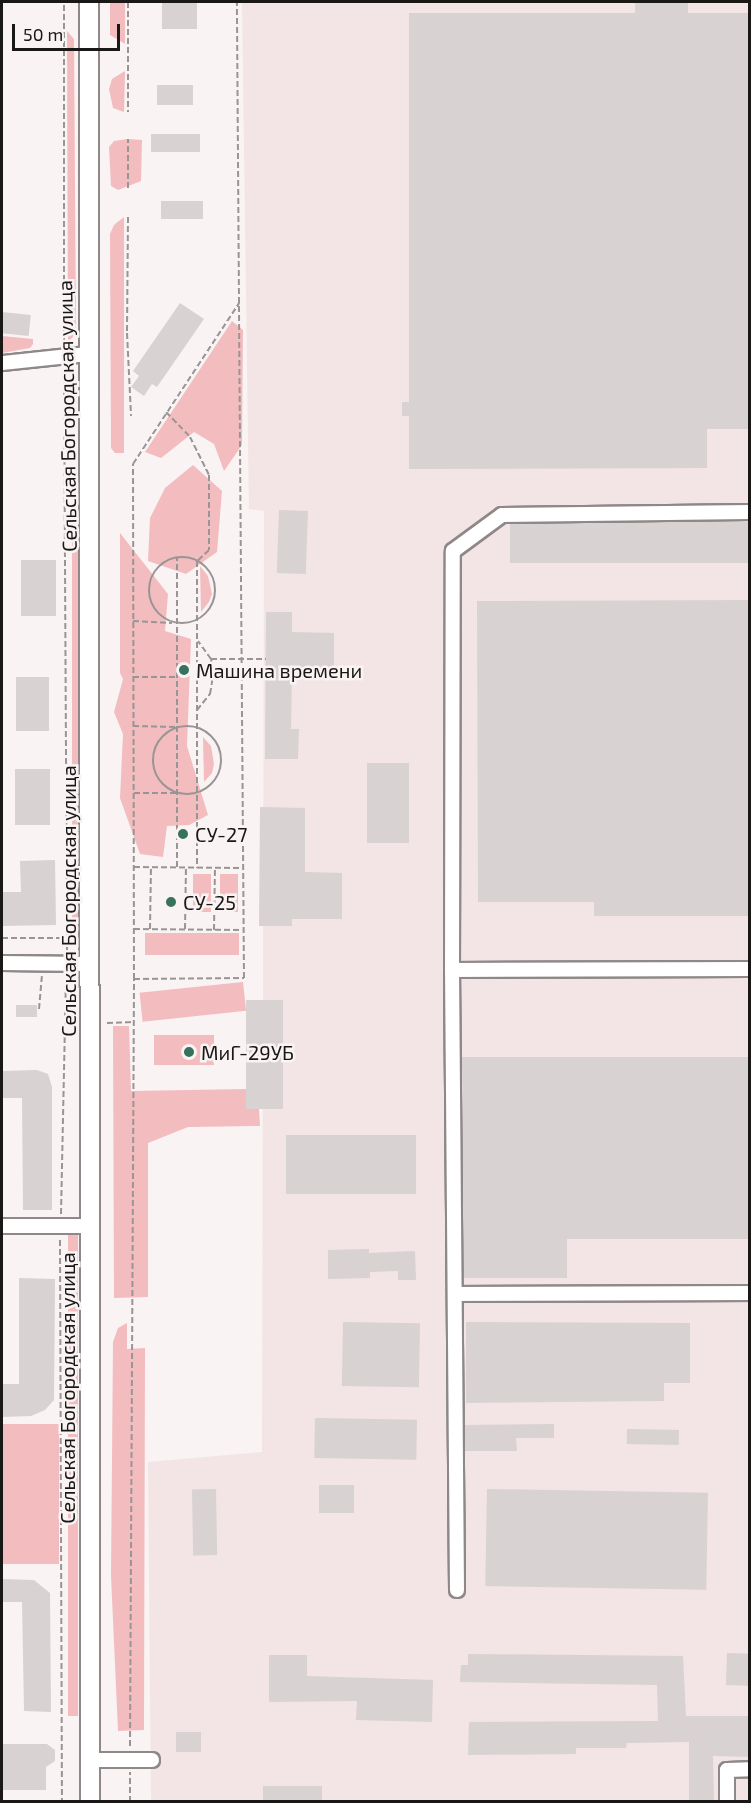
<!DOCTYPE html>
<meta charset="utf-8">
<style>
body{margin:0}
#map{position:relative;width:751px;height:1803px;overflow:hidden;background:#f9f3f3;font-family:"Exo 2",sans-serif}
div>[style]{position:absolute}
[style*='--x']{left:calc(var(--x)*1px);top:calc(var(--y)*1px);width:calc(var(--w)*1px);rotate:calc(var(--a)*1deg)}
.built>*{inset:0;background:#f3e4e5}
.green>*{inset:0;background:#f3bcbf;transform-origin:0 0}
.building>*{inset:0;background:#d8d2d2;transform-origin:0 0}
.path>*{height:2px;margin-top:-1px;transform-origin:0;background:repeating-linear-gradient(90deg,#9a9595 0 6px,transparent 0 9px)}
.path>.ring{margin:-1px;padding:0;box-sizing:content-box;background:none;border:2px solid #9a9595;border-radius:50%}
.roads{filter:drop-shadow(2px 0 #8e8888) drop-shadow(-2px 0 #8e8888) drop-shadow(0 2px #8e8888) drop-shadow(0 -2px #8e8888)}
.minor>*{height:14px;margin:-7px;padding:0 7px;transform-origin:7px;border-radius:7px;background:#fff}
.major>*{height:18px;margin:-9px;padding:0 9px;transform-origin:9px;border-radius:9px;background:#fff}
.dots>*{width:16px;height:16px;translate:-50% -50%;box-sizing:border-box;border:3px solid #f9f3f3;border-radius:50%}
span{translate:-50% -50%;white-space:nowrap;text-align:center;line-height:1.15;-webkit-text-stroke:5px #f9f3f3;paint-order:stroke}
.street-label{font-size:20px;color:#1a1717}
.poi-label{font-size:20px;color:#1a1717}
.left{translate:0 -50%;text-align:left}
.frame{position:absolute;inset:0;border:3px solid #1a1717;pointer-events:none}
.scale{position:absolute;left:12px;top:24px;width:108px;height:27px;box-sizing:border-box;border:3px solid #1a1717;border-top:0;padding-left:8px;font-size:18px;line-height:21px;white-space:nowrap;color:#1a1717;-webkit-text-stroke:4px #f9f3f3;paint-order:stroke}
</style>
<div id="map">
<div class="built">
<div style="clip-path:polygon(242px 2px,749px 2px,749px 1801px,151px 1801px,148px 1462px,262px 1452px,264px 511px,249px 509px)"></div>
</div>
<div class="green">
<div style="clip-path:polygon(110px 2px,125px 2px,125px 44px,110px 35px)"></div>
<div style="clip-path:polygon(67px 31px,74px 39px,76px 333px,68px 343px)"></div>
<div style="clip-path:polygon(125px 71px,124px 112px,113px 108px,109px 89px,112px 79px)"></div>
<div style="clip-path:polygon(128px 139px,142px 140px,141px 181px,118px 190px,111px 186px,109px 147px,114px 141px)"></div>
<div style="clip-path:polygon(124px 217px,124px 453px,115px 453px,111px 448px,110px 234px,114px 225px)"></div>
<div style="clip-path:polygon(232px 321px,243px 330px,242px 445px,224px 471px,214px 444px,194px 432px,161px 458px,145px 452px)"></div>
<div style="clip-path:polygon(2px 336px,33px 339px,33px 344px,30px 348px,2px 353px)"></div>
<div style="clip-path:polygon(193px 465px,222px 491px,217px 552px,186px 574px,148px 561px,150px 518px,165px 488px)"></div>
<div style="clip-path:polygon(120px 533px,168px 594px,165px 631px,191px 639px,187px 746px,208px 815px,189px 825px,167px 826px,163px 857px,140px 854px,120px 798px,123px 734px,114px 712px,123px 679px,120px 673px)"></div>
<div style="left:72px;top:534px;width:9px;height:398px"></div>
<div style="clip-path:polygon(200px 566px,208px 576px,212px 594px,209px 602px,201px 612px)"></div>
<div style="clip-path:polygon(203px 737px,211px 746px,214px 764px,212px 773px,204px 782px)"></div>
<div style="left:193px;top:874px;width:18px;height:38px"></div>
<div style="left:220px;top:874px;width:18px;height:38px"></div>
<div style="left:239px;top:933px;width:22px;height:94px;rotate:90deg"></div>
<div style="left:243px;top:982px;width:29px;height:104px;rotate:84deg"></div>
<div style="clip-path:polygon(113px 1026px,129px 1026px,131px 1091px,246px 1089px,259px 1109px,260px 1126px,188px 1127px,148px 1143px,148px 1297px,114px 1298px)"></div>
<div style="left:154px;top:1035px;width:60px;height:30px"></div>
<div style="left:68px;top:1232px;width:10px;height:484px"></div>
<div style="clip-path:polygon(127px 1323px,127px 1349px,145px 1348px,144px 1730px,118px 1731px,111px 1576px,113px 1342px,118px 1328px)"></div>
<div style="left:2px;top:1424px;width:57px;height:140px"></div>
</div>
<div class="building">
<div style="left:162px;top:2px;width:35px;height:27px"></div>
<div style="clip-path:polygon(635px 2px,688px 2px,688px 13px,750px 13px,750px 429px,707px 429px,707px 468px,409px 469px,409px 416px,402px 416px,402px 402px,409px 402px,409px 13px,635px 13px)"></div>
<div style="left:157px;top:85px;width:36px;height:20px"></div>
<div style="left:200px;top:134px;width:18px;height:49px;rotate:90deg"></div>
<div style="left:161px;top:201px;width:42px;height:18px"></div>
<div style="clip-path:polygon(180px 303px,204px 319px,157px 387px,152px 384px,144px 396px,131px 387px,139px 376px,133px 371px)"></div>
<div style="left:2px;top:312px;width:29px;height:21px;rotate:6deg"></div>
<div style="left:279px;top:510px;width:29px;height:63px;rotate:2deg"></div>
<div style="left:750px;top:522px;width:41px;height:240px;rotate:90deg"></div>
<div style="left:21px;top:560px;width:35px;height:56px"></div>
<div style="clip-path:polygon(750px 600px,750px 916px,594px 916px,594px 902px,478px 902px,477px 601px)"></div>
<div style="clip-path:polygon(266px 612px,292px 612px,292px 632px,334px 633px,334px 668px,292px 667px,291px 729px,299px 729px,298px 759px,265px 759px)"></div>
<div style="left:16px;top:677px;width:33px;height:54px"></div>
<div style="left:367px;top:763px;width:42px;height:80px"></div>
<div style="left:15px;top:769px;width:35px;height:56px"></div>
<div style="clip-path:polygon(260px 807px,305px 808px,305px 872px,342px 873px,342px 919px,292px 919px,292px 926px,259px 926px)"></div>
<div style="clip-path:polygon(55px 860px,56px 925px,2px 926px,2px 892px,21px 892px,20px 861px)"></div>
<div style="left:246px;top:1000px;width:37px;height:109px"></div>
<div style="left:16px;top:1005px;width:21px;height:12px"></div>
<div style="clip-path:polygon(462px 1057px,750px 1057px,750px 1239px,567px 1239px,567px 1278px,463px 1278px)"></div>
<div style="clip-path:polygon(37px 1070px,48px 1074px,52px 1087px,52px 1210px,23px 1210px,22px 1098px,2px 1098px,2px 1071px)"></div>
<div style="left:286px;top:1135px;width:130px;height:59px"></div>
<div style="clip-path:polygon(369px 1249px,369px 1253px,415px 1251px,416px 1280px,398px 1280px,398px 1271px,370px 1272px,370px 1278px,328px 1279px,328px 1250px)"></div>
<div style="clip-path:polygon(19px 1278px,55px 1279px,54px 1400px,45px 1410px,31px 1416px,2px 1417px,2px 1384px,19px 1384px)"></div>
<div style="left:343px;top:1322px;width:77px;height:64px;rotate:1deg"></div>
<div style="clip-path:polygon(466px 1322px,690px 1323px,690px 1383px,664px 1383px,664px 1401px,466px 1403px)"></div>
<div style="left:315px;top:1418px;width:102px;height:40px;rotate:1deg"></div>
<div style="clip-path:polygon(554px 1424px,554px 1438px,516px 1438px,517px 1451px,465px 1451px,465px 1425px)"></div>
<div style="left:627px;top:1429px;width:52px;height:15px;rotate:1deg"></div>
<div style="left:319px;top:1485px;width:35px;height:28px"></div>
<div style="left:216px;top:1489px;width:66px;height:24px;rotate:89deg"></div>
<div style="left:487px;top:1489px;width:221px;height:97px;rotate:1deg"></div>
<div style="clip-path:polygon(2px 1579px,34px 1580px,50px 1593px,51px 1712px,24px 1711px,22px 1602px,2px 1602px)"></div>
<div style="left:727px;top:1653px;width:23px;height:32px;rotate:2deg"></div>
<div style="clip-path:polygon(468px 1654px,683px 1656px,686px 1716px,750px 1716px,750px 1757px,713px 1756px,714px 1802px,689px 1802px,689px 1742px,627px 1743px,626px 1748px,576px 1748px,576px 1754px,468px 1755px,469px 1722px,658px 1721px,657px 1685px,460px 1682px,461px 1665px,468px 1665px)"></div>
<div style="clip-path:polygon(269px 1655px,307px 1655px,307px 1676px,433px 1680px,432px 1722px,356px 1720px,357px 1701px,269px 1702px)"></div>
<div style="left:176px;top:1732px;width:25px;height:20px"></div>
<div style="clip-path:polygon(2px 1744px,47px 1744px,55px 1750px,55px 1761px,46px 1767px,46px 1790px,2px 1790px)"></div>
<div style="left:322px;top:1786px;width:16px;height:59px;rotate:90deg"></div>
</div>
<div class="path">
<div style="--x:128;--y:2;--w:110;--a:90"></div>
<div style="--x:128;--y:188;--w:49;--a:-90"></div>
<div style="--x:128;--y:217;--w:116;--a:90.5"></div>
<div style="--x:127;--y:333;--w:83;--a:87.2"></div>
<div style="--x:64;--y:344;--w:342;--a:-90"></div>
<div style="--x:64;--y:371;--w:579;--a:89.7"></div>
<div style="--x:166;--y:412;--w:35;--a:46"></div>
<div style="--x:190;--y:437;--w:42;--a:63.4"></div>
<div style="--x:209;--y:475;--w:75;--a:90"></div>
<div style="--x:209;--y:550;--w:16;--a:137"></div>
<div style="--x:197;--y:561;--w:307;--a:90"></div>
<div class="ring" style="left:149px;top:557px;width:64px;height:64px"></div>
<div style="--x:133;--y:621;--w:39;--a:3"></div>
<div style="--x:211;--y:659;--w:55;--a:0"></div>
<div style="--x:133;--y:677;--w:45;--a:0"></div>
<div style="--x:197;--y:710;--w:21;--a:-51"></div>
<div style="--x:210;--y:694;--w:11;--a:-80"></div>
<div style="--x:212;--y:683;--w:24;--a:-92"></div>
<div style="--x:211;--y:659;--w:22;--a:-126"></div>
<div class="ring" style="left:153px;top:726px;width:66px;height:66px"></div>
<div style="--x:133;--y:726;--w:43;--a:1.3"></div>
<div style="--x:134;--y:793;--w:42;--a:0"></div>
<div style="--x:134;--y:867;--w:108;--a:0.5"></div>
<div style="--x:177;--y:867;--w:310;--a:-90"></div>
<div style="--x:134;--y:929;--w:108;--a:0.5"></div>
<div style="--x:150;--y:929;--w:62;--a:-89.1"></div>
<div style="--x:185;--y:929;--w:61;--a:-89.1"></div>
<div style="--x:214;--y:930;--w:62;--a:-89.1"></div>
<div style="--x:2;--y:938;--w:66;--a:0"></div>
<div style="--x:134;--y:979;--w:110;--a:-0.5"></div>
<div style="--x:244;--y:978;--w:673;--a:-90.43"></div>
<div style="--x:39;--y:1009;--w:33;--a:-85"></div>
<div style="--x:107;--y:1023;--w:27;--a:-2"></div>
<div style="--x:61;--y:1214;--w:238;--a:-88.8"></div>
<div style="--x:60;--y:1240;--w:562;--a:89.8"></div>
<div style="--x:130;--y:1746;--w:767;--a:-89.7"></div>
<div style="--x:134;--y:979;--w:515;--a:-90.11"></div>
<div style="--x:133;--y:464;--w:193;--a:-56.6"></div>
<div style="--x:239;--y:303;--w:301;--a:-90.4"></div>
<div style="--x:130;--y:1802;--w:30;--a:-90"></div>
</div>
<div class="roads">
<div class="minor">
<div style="--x:2;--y:363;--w:86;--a:-6"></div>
<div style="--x:2;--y:963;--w:88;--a:0.7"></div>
<div style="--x:452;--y:970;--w:298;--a:-0.2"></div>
<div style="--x:2;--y:1226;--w:87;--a:0"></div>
<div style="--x:455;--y:1294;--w:295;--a:-0.2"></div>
<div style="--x:457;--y:1590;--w:620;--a:-90.46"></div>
<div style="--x:452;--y:970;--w:419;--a:-89.9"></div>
<div style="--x:453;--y:551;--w:61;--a:-36.3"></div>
<div style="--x:502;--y:515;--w:248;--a:-0.7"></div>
<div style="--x:90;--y:1760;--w:62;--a:0"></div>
<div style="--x:727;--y:1802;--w:32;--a:-90"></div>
<div style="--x:727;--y:1770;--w:23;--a:-2"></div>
</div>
<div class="major">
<div style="--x:89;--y:2;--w:1800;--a:89.97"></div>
</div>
</div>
<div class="dots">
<div style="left:184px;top:670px;background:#36725e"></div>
<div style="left:183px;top:834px;background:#36725e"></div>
<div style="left:171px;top:902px;background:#36725e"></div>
<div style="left:189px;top:1052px;background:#36725e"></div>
</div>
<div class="street-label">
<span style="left:67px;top:416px;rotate:-91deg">Сельская Богородская улица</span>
<span style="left:68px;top:901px;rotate:-90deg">Сельская Богородская улица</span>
<span style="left:67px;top:1388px;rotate:-90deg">Сельская Богородская улица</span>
</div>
<div class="poi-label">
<span class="left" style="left:196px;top:670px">Машина времени</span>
<span class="left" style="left:195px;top:834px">СУ-27</span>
<span class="left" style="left:183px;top:902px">СУ-25</span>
<span class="left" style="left:201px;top:1052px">МиГ-29УБ</span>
</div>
<div class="frame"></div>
<div class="scale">50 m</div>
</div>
